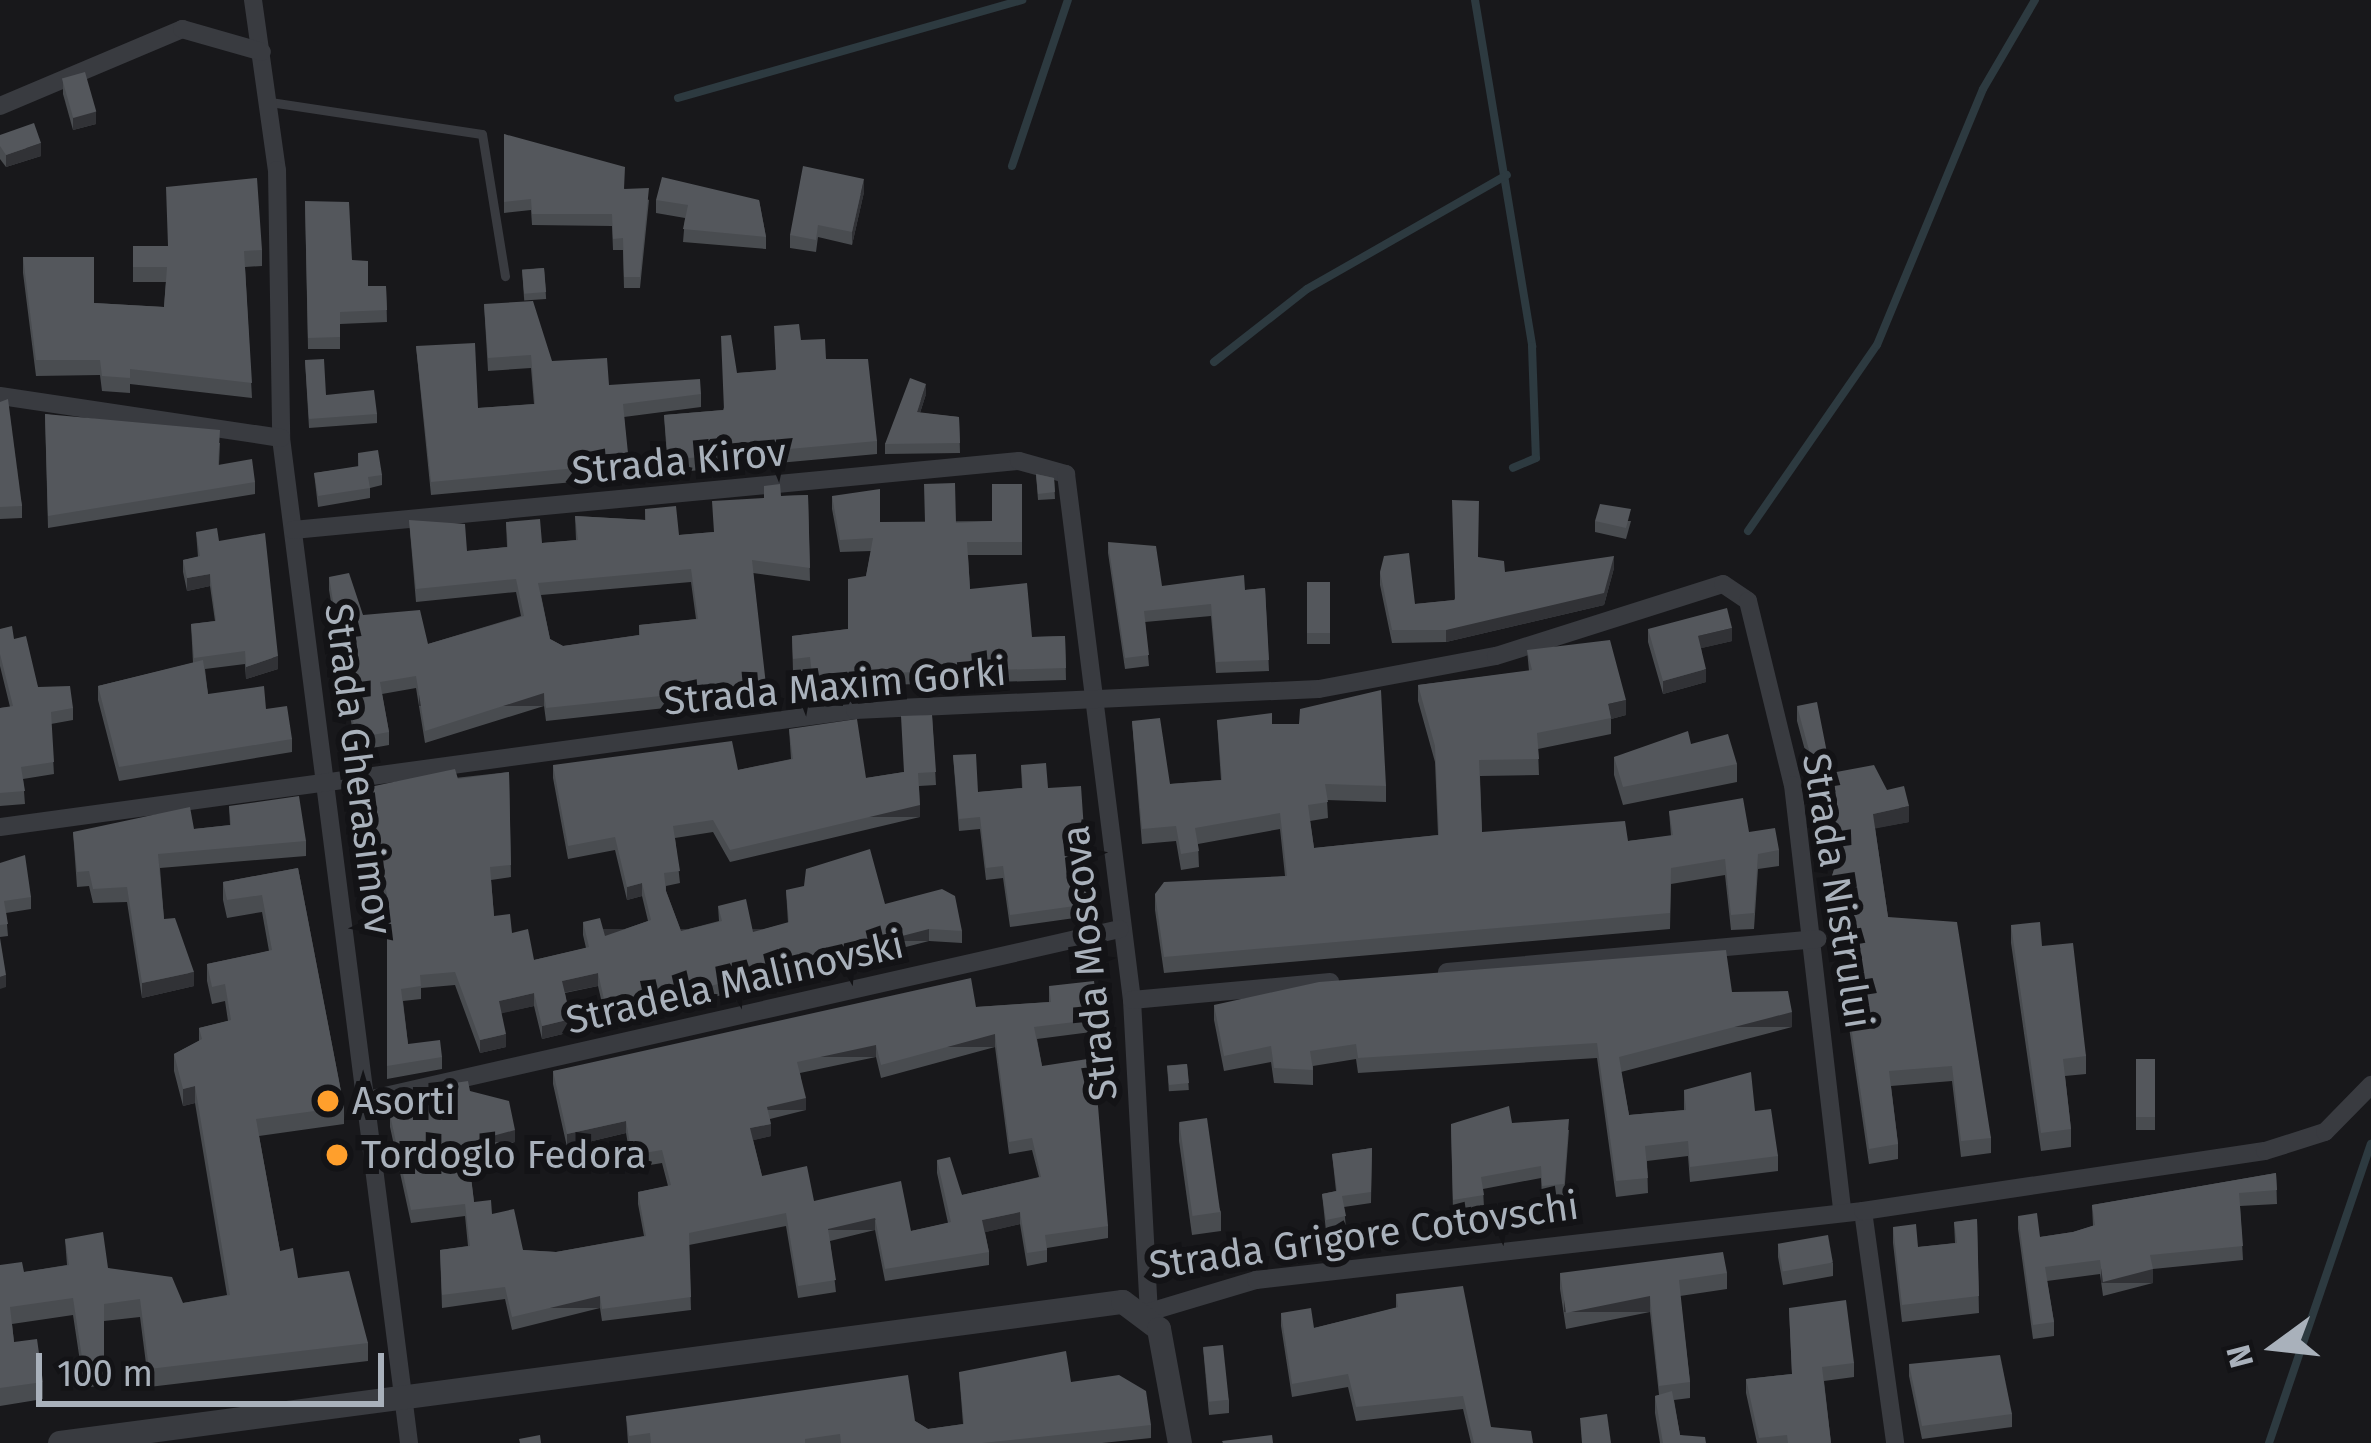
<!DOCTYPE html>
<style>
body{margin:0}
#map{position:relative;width:2371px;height:1443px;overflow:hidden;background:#18181b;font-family:"Fira Sans",sans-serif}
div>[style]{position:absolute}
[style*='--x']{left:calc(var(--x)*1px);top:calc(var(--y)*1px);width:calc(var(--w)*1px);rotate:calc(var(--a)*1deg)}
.stream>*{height:8px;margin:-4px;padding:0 4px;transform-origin:4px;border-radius:4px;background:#2d3a40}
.service>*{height:9px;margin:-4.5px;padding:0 4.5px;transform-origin:4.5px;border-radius:4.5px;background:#393b40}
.minor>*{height:18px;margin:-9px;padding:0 9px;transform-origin:9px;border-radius:9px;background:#393b40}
.tertiary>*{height:24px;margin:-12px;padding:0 12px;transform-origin:12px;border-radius:12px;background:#393b40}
.wall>*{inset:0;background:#494c50;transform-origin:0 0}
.shaded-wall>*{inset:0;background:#313236;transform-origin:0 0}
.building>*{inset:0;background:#54575c;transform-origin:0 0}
.dots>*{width:33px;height:33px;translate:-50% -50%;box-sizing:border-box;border:6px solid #131316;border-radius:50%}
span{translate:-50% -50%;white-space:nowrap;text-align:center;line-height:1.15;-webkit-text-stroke:12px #131316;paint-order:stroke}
.street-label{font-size:39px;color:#a9b1bb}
.poi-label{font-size:39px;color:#a9b1bb}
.left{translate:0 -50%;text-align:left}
.north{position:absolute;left:2215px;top:1287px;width:120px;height:120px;-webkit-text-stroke:9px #131316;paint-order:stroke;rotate:255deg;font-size:33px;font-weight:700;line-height:48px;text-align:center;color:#a9b1bb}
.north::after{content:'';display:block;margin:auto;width:42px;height:54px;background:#a9b1bb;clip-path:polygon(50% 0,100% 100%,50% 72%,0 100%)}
.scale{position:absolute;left:36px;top:1353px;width:348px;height:54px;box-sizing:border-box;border:6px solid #a9b1bb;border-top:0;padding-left:15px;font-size:36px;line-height:42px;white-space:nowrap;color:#a9b1bb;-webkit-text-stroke:9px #131316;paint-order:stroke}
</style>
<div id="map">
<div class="stream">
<div style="--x:1475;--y:0;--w:351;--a:80.6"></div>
<div style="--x:1532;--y:346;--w:112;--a:88"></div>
<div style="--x:1536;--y:458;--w:25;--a:157"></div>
<div style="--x:678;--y:98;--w:358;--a:-15.9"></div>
<div style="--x:1012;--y:166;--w:175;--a:-71.4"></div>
<div style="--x:1214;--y:362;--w:118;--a:-38.1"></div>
<div style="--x:1307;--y:289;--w:230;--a:-29.7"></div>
<div style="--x:1748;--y:531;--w:226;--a:-55.3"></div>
<div style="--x:1877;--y:345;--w:277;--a:-67.5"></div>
<div style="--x:1983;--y:89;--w:103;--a:-59.7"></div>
<div style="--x:2269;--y:1443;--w:316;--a:-71.2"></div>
</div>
<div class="service">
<div style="--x:270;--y:102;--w:214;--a:8.6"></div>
<div style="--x:482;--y:134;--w:144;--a:80.8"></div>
</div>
<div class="minor">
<div style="--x:253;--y:0;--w:172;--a:82"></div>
<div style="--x:277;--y:170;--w:268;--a:89.1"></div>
<div style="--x:281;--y:438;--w:1013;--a:82.74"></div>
<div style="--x:0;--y:106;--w:198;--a:-22.9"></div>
<div style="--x:182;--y:29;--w:83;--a:16"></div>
<div style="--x:0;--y:396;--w:284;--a:8.5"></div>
<div style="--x:293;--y:530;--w:729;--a:-5.43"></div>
<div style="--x:1019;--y:461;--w:49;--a:15.5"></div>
<div style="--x:1066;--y:474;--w:530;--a:82.85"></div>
<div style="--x:1132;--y:1000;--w:312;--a:86.9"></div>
<div style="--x:0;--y:827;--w:863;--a:-7.79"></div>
<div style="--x:855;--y:710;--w:464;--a:-2.6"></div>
<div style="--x:1319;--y:689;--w:180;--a:-10.6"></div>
<div style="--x:1496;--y:656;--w:238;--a:-17.6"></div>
<div style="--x:1723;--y:584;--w:30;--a:34"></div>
<div style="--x:1748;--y:601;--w:189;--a:76.3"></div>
<div style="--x:1793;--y:785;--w:429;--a:83.4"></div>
<div style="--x:1447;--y:972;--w:372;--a:-5.1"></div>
<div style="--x:1132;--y:1000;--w:199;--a:-5.2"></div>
<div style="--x:363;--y:1101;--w:776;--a:-12.8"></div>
<div style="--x:1863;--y:1211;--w:234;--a:82.1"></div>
<div style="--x:1149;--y:1312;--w:112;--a:-16.7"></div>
<div style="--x:1256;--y:1280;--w:611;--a:-6.49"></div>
<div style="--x:1863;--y:1211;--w:406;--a:-8.5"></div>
<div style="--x:2265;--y:1151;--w:63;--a:-17.6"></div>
<div style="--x:2325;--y:1132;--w:66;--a:-45.6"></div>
</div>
<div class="tertiary">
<div style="--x:60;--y:1443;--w:1072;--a:-7.56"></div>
<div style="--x:1123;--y:1302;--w:45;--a:36.9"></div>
<div style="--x:1159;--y:1329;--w:116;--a:79.6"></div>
</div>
<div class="wall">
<div style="clip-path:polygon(63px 81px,96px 124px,73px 130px,63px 94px)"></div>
<div style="clip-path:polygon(504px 134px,649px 200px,640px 288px,624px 288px,623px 250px,613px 250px,612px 226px,532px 225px,531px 210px,504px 213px)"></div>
<div style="clip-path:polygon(0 135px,41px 156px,6px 167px,0 159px)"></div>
<div style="clip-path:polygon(864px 192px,852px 245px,818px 237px,816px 252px,790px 248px,790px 235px)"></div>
<div style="clip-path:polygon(656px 200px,759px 200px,766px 237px,766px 249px,683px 242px,685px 218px,656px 213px)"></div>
<div style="clip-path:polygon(305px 201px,352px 260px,368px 286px,386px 286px,387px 322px,340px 324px,340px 349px,308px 349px)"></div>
<div style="clip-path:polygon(133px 246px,262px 250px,262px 266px,245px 267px,252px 398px,130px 384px,130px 393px,102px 391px,100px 375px,36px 376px,23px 273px,23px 257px,94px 303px,164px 307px,166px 282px,133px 282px)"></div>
<div style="left:544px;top:268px;width:31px;height:22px;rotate:86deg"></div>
<div style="clip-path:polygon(484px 304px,552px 361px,609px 385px,701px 394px,701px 407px,624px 417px,629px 477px,431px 495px,416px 346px,478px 408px,534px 404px,531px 368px,488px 371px)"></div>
<div style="clip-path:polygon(801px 340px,826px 359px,877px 441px,877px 454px,668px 473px,664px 415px,723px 410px,737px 373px,775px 370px)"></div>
<div style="clip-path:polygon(305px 360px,326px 395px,377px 414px,377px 423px,309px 428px)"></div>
<div style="clip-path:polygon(926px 394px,920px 413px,959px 417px,960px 453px,885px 454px,885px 444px)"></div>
<div style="clip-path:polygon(0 402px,22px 506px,22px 518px,0 519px)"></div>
<div style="clip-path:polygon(45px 414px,220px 443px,219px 465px,255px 482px,255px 494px,48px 528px)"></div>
<div style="clip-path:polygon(358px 453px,382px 475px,382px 485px,370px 488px,370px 498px,318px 507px,314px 473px,358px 467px)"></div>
<div style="clip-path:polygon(1036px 474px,1054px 478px,1055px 499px,1038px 500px)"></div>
<div style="clip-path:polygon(1022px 484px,1022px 555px,968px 555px,970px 589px,1032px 637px,1065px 636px,1066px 680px,812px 687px,810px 670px,793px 672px,792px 636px,848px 629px,866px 576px,871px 551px,840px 552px,832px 509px,832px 496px,880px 522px,992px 521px)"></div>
<div style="clip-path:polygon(evenodd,808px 495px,810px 581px,753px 573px,766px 697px,546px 721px,544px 706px,425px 743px,416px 688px,382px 694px,389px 732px,389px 745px,356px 751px,329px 590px,329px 577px,363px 615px,428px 644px,521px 616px,516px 592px,416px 602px,409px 520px,467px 551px,507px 547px,506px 522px,542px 543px,576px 540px,575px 516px,645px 520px,645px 509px,679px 535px,714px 532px,781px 496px,808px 495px,691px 582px,696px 619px,639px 625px,639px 635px,563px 646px,550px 639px,541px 595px,691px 582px)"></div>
<div style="clip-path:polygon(1595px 521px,1631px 521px,1626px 539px,1595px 532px)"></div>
<div style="clip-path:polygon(196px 532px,219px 541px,278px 669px,246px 679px,245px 664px,205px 669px,208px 694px,266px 709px,292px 739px,292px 752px,119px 781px,98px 700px,98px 686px,193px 663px,191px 624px,215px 621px,210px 586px,187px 591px,183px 572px,183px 560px,198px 557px)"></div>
<div style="clip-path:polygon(1108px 542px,1162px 586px,1245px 590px,1265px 588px,1269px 671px,1216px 673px,1211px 616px,1145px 622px,1149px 666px,1125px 669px,1108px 553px)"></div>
<div style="clip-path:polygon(1478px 557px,1505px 572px,1614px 568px,1604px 605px,1446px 642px,1392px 643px,1380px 585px,1380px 572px,1415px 604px,1454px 600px)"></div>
<div style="left:1307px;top:582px;width:23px;height:62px"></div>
<div style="clip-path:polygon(0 629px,14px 639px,38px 687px,73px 708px,73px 720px,51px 724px,54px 774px,23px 779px,25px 804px,0 806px,0 708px,10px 707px,0 666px)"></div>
<div style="clip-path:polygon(1648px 629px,1732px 641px,1701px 648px,1706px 682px,1663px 694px,1648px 642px)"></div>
<div style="clip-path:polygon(1527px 650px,1626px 715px,1611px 719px,1611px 734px,1538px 749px,1539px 775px,1480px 776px,1482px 832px,1628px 841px,1671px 836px,1669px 811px,1749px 832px,1779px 850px,1779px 866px,1758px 869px,1754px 929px,1731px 930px,1725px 875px,1671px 884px,1670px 929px,1164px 973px,1155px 910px,1155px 894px,1285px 876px,1280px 829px,1198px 844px,1199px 867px,1181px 870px,1176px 841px,1142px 844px,1132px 721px,1170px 784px,1221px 780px,1217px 720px,1272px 724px,1386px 786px,1386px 802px,1327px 800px,1328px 818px,1310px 821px,1314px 848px,1438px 835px,1435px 762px,1418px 701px,1418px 685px,1529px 671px)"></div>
<div style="clip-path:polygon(1797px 706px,1831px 773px,1887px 790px,1909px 822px,1875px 828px,1888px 917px,1991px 1138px,1991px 1153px,1961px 1157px,1952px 1081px,1891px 1086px,1898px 1144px,1898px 1159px,1869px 1164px,1830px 897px,1830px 882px,1836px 864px,1797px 721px)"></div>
<div style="clip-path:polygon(932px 715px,936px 785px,919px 786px,920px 817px,730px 862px,713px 832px,675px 838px,680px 883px,666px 886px,666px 891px,681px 931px,719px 921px,718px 906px,753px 932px,788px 923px,786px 890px,885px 904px,962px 931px,962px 943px,929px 941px,607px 1025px,598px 986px,565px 993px,571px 1032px,542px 1039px,534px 1006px,501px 1013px,506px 1047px,480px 1053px,455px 985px,421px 988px,421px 999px,403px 1001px,408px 1044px,442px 1057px,442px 1069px,387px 1079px,387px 908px,365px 800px,365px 788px,509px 772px,511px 877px,491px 880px,494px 916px,512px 933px,534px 960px,586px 948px,583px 935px,583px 922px,605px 936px,648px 921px,642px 896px,627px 900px,615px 850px,568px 859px,553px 778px,553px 765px,738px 770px,791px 759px,789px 729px,866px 778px,904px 772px)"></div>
<div style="clip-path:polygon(1691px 744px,1737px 764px,1737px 782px,1623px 805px,1614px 775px,1614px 757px)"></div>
<div style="clip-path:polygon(953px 755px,978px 792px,1022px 788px,1021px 765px,1048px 788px,1089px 904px,1089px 916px,1010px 927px,1003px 878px,986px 880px,980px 829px,959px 831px)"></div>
<div style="clip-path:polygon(229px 806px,306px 841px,306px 856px,160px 868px,164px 919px,194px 986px,142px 998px,127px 902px,93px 903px,89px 886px,77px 887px,73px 832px,194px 829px,230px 825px)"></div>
<div style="clip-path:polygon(0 863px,31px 897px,31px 909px,6px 913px,8px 936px,0 937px)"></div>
<div style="clip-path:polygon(298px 868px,344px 1107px,344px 1124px,259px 1136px,280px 1251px,298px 1278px,368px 1343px,368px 1361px,149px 1387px,140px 1317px,104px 1321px,104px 1385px,84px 1388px,73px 1315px,12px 1324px,14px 1342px,43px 1382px,43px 1399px,0 1406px,0 1265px,24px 1272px,67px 1265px,65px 1239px,108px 1268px,183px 1303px,227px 1295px,195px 1103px,183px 1106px,174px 1071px,174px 1054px,199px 1041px,199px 1028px,228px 1021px,225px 1001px,212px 1004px,207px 981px,207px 964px,269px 951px,262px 912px,227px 918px,223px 900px,223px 882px)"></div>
<div style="clip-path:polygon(2011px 925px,2042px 946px,2086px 1056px,2086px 1074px,2065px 1076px,2071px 1129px,2071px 1147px,2041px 1151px,2011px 943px)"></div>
<div style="clip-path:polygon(evenodd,1049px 986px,1099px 1019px,1099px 1031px,1037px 1039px,1042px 1066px,1108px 1226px,1108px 1238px,1047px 1248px,1047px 1262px,1027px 1266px,1020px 1224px,985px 1232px,989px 1252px,989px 1265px,885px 1281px,875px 1230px,830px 1241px,836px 1292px,798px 1298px,786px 1226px,689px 1245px,691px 1310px,602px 1321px,600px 1308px,512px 1330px,505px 1299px,442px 1308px,440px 1250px,468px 1246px,465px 1216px,411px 1223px,390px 1127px,390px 1115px,441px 1102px,441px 1085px,470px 1091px,515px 1142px,468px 1155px,474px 1202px,492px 1214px,523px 1250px,556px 1252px,644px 1236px,638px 1204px,638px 1192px,668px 1186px,662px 1163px,632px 1168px,626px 1133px,567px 1147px,553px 1084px,553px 1071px,976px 1007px,1049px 1002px,1049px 986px,995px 1047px,1009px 1154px,1032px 1150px,1039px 1177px,962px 1195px,937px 1160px,937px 1173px,948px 1223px,911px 1231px,814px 1201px,762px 1176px,753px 1140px,771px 1136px,770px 1119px,806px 1110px,800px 1073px,876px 1057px,881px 1078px,995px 1047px)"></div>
<div style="clip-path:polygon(1732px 992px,1792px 1027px,1621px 1072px,1629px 1115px,1684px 1110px,1684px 1090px,1755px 1111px,1778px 1156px,1778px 1171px,1690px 1182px,1688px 1156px,1647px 1161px,1648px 1193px,1616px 1197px,1597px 1058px,1358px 1073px,1356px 1059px,1313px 1066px,1313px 1085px,1274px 1083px,1271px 1062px,1224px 1071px,1214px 1020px,1214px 1005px)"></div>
<div style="left:2136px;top:1059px;width:19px;height:71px"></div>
<div style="left:1187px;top:1064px;width:26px;height:20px;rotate:86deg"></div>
<div style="clip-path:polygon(1179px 1122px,1221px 1212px,1221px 1231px,1192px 1235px,1179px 1141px)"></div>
<div style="clip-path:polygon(1512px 1123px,1569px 1130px,1564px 1196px,1542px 1198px,1541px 1178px,1483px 1189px,1484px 1207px,1453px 1212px,1451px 1124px)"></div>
<div style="clip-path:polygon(1372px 1148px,1371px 1203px,1344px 1207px,1346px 1228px,1326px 1231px,1322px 1194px,1336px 1191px,1332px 1154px)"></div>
<div style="clip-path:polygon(2276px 1173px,2277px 1204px,2240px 1206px,2243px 1260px,2153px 1269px,2153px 1283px,2103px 1296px,2100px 1274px,2047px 1281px,2054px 1322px,2054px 1336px,2033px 1339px,2018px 1229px,2018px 1216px,2040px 1237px,2073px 1232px,2093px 1226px,2092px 1205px)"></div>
<div style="clip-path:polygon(1977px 1219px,1979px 1313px,1902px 1322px,1893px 1243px,1893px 1227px,1918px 1247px,1955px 1243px,1954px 1222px)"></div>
<div style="clip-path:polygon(1778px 1244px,1833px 1263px,1833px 1276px,1783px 1285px,1778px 1257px)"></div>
<div style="clip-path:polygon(1560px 1273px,1727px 1273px,1727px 1289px,1680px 1296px,1690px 1382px,1690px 1398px,1674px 1400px,1680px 1435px,1706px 1443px,1660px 1443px,1655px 1413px,1655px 1396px,1659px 1395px,1650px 1312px,1566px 1329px,1560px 1289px)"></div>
<div style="clip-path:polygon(1396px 1294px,1491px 1427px,1533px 1443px,1471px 1443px,1463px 1409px,1356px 1421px,1348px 1387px,1292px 1397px,1281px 1326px,1281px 1313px,1314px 1328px,1396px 1308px)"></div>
<div style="clip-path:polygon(1789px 1308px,1854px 1363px,1854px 1377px,1824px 1381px,1831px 1443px,1757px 1443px,1746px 1393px,1746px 1379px,1792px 1374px)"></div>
<div style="clip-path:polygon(1203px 1347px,1229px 1400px,1229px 1413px,1209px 1415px)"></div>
<div style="clip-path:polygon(1909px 1364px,2012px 1414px,2012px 1427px,1922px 1439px,1909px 1376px)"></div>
<div style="clip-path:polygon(959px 1372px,1071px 1382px,1151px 1425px,1151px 1438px,1102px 1443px,628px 1443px,626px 1416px,915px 1421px,928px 1429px,963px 1424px)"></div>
</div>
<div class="shaded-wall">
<div style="clip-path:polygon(96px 111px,96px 124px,73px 130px,73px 117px)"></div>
<div style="clip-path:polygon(41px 143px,41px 156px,6px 167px,6px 155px)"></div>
<div style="clip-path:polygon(864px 179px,864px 192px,852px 245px,852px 232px)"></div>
<div style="clip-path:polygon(926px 384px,926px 394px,917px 422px,917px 412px)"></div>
<div style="clip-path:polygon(1614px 556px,1614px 568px,1604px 605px,1446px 642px,1446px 630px)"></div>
<div style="clip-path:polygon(210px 574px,210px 586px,187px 591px,187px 578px)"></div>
<div style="clip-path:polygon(1732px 628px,1732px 641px,1698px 649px,1698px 636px)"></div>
<div style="clip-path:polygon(278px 656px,278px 669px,246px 679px,246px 667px)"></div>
<div style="clip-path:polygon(1706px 669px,1706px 682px,1663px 694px,1663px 681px)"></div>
<div style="left:544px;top:693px;width:13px;height:125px;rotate:90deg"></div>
<div style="clip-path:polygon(1626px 700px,1626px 715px,1611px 719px,1608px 704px)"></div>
<div style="left:920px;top:805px;width:12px;height:195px;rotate:90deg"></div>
<div style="clip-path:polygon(1909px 806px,1909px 822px,1873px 829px,1873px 814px)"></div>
<div style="clip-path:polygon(642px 883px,642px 896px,627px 900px,627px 887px)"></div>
<div style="left:929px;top:929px;width:12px;height:333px;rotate:90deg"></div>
<div style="clip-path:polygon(194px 972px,194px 986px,142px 998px,142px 983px)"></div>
<div style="clip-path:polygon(598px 973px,598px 986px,562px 993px,562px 981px)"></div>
<div style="clip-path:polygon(6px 975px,6px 987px,0 989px,0 977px)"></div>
<div style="clip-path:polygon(534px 993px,534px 1006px,499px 1014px,499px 1001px)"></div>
<div style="left:1792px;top:1012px;width:15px;height:179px;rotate:90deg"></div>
<div style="clip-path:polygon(571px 1019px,571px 1032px,542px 1039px,542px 1026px)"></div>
<div style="clip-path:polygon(506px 1034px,506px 1047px,480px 1053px,480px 1040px)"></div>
<div style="left:995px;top:1034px;width:13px;height:118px;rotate:90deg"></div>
<div style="left:876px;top:1045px;width:12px;height:81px;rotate:90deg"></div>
<div style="clip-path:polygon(195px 1086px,195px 1103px,183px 1106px,183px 1089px)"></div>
<div style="left:806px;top:1098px;width:12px;height:40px;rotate:90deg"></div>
<div style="clip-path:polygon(626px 1121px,626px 1133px,567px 1147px,567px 1134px)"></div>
<div style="clip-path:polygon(771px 1124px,771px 1136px,750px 1141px,750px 1128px)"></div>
<div style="left:515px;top:1130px;width:12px;height:50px;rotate:90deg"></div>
<div style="clip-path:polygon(1020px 1212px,1020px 1224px,982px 1233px,982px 1220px)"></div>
<div style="left:875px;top:1218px;width:12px;height:48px;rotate:90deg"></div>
<div style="left:2153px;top:1269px;width:14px;height:52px;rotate:90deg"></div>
<div style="left:600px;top:1296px;width:12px;height:90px;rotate:90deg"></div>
<div style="left:1650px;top:1296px;width:16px;height:86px;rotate:90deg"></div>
</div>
<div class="building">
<div style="left:85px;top:72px;width:41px;height:24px;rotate:74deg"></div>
<div style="clip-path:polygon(34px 123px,41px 143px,6px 155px,0 146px,0 135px)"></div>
<div style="clip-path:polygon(504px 134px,625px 167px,624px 189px,649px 188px,640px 277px,624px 277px,623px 238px,613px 239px,612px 214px,532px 214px,531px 199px,504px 202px)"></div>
<div style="clip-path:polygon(803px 166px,864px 179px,852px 232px,818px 225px,816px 240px,790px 235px)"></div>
<div style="clip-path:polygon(662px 177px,759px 200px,766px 237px,683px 229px,688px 205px,656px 200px)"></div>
<div style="clip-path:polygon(257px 178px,262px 250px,244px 251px,252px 383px,130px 369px,130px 378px,102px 376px,100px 360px,36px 360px,23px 257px,94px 257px,94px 303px,164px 307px,167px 267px,133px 267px,133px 246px,168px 246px,166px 187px)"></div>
<div style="clip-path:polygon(305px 201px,349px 202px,352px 260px,368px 261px,368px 286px,386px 286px,387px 310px,340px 312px,340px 337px,308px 338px)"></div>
<div style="left:544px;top:268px;width:24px;height:22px;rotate:85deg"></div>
<div style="clip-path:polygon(533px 301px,552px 361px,607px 358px,609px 385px,700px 379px,701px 394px,623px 404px,629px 463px,431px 482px,416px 346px,475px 343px,478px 408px,535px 404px,531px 355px,488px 358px,484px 304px)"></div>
<div style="clip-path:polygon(799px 324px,801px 340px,825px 339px,826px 359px,868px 359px,877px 441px,668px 460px,664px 415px,724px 410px,721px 336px,731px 335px,737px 373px,776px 370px,774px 326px)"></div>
<div style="clip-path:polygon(324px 359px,326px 395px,374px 390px,377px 414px,309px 419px,305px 360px)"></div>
<div style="clip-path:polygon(910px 378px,926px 384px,917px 412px,959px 417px,960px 443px,885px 444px)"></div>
<div style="clip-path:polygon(8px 399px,22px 506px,0 507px,0 402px)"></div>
<div style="clip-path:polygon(45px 414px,220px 430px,218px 465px,252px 459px,255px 482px,48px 516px)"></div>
<div style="clip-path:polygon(378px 450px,382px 475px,368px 477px,370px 488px,318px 496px,314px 473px,359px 466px,358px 453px)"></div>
<div style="clip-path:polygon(1036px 474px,1054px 478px,1055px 492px,1038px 494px)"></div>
<div style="clip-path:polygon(955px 483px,956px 523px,992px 521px,992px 484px,1022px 484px,1022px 542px,967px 542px,970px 589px,1027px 583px,1032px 637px,1065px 636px,1066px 668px,812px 675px,810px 657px,793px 659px,792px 636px,848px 629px,848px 579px,866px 576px,873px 538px,840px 540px,832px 496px,880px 489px,880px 522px,925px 522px,924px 484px)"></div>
<div style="clip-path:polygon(evenodd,780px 484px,781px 496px,808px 495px,810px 568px,752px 560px,766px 685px,546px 708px,544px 693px,425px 731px,416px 676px,380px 682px,389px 732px,356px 738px,329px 577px,349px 573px,363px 615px,420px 610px,428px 644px,524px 616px,516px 579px,416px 589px,409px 520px,465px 524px,467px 551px,508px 547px,506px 522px,540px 519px,542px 543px,578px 540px,575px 516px,646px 520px,645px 509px,676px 506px,679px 535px,714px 532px,712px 501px,764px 498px,764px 486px,780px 484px,691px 569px,698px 619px,639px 625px,640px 635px,563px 646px,550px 639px,538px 583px,691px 569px)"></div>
<div style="clip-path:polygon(1452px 500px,1479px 501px,1478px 557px,1504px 561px,1505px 572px,1614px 556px,1604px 593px,1446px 630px,1392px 630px,1380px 572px,1384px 556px,1409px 553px,1415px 604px,1455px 600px)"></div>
<div style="clip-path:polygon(1600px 504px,1631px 509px,1626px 528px,1595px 521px)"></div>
<div style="clip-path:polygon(217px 528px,219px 541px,265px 533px,278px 656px,246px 667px,245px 651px,194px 658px,191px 624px,216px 621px,210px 574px,187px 578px,183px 560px,200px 556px,196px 532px)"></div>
<div style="clip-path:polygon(1108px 542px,1156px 546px,1162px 586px,1244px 575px,1245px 590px,1265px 588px,1269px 660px,1216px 662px,1211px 604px,1144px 611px,1149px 655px,1125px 658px)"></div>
<div style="left:1307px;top:582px;width:23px;height:51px"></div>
<div style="clip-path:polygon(1727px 608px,1732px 628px,1698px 636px,1706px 669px,1663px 681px,1648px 629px)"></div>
<div style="clip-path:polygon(12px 626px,14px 639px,26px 636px,38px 687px,70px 686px,73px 708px,51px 712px,54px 762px,21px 767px,25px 791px,0 793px,0 708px,13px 706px,0 654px,0 629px)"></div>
<div style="clip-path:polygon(1610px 640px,1626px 700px,1608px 704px,1611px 718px,1537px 733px,1539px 759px,1479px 760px,1482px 832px,1625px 821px,1628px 841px,1673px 835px,1669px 811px,1743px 798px,1749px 832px,1775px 828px,1779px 850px,1758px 854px,1754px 913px,1731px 915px,1725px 859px,1671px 868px,1670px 913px,1164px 957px,1155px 894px,1164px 882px,1287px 876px,1280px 813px,1195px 828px,1199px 851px,1181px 854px,1176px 826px,1142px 829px,1132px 721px,1160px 718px,1170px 784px,1222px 780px,1217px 720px,1272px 713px,1272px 724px,1299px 724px,1300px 709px,1381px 690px,1386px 786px,1325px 784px,1328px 802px,1308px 805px,1314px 848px,1439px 835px,1435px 746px,1418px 685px,1532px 670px,1527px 650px)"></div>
<div style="clip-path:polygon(203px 660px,208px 694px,264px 686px,266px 709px,287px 706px,292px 739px,119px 767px,98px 686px)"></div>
<div style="clip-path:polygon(1817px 702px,1831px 773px,1874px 765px,1887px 790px,1904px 786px,1909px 806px,1873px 814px,1888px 917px,1957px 922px,1991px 1138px,1961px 1141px,1952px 1066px,1889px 1071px,1898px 1144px,1869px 1149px,1830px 882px,1838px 857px,1797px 706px)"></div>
<div style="clip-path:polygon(932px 715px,936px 772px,918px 773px,920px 805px,730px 850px,713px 820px,673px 826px,680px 871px,664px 873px,666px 891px,681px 931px,722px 921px,718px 906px,746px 899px,753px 932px,789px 922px,786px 890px,804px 886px,806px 869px,870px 849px,885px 904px,942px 889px,955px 896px,962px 931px,929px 929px,607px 1013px,598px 973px,562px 981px,571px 1019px,542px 1026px,534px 993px,499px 1001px,506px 1034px,480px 1040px,455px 972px,420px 975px,421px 986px,401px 989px,408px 1044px,440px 1040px,442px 1057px,387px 1066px,387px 895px,365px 788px,455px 769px,458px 779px,509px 772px,511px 865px,490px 867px,494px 916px,510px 914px,512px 933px,528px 929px,534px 960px,589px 947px,583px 922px,600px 918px,605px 936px,651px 920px,642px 883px,627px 887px,615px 837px,568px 846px,553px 765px,732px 741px,738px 770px,793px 759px,789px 729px,857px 719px,866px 778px,904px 772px,901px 716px)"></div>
<div style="clip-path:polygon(1688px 731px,1691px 744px,1728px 734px,1737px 764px,1623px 787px,1614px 757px)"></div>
<div style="clip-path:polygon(976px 754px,978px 792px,1023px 788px,1021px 765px,1046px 763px,1048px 788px,1081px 786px,1089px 904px,1010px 915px,1003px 866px,986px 868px,980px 817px,959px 819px,953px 755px)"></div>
<div style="clip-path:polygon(299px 796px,306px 841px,158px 854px,164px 919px,175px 918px,194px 972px,142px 983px,127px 887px,93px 889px,89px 871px,77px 872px,73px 832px,190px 807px,194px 829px,231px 825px,229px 806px)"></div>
<div style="clip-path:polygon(25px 855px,31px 897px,4px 901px,8px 924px,0 925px,0 863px)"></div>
<div style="clip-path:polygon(298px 868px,344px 1107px,256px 1119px,280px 1251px,293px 1248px,298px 1278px,349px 1271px,368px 1343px,149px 1369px,140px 1299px,104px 1304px,104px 1368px,84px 1371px,73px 1298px,10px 1307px,14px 1342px,37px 1339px,43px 1382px,0 1388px,0 1265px,22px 1262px,24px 1272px,69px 1265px,65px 1239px,103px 1232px,108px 1268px,172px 1277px,183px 1303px,230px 1295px,195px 1086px,183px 1089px,174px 1054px,202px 1039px,199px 1028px,231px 1020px,225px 984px,212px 987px,207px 964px,272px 950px,262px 895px,227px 900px,223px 882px)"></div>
<div style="clip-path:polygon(2040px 922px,2042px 946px,2073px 943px,2086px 1056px,2063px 1059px,2071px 1129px,2041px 1133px,2011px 925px)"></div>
<div style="clip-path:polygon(0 938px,6px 975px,0 977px)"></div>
<div style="clip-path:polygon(1726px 950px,1732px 992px,1788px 991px,1792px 1012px,1619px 1057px,1629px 1115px,1686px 1110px,1684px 1090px,1751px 1072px,1755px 1111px,1771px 1109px,1778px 1156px,1690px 1167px,1688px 1141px,1645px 1146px,1648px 1178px,1616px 1181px,1597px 1043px,1358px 1058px,1356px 1044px,1310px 1051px,1313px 1070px,1274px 1068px,1271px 1046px,1224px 1056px,1214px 1005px,1319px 982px)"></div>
<div style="clip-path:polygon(evenodd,971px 978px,976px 1007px,1051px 1002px,1049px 986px,1094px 981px,1099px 1019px,1034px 1027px,1042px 1066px,1094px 1058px,1108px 1226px,1045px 1235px,1047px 1250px,1027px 1253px,1020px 1212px,982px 1220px,989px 1252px,885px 1269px,875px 1218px,828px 1229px,836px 1280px,798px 1286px,786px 1213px,689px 1233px,691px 1297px,602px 1309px,600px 1296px,512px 1317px,505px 1287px,442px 1295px,440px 1250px,470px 1246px,465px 1204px,411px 1210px,390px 1115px,444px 1102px,441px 1085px,468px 1081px,470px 1091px,509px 1101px,515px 1130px,467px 1143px,474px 1202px,491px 1200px,492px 1214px,514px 1209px,523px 1250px,556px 1252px,646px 1236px,638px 1192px,671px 1185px,662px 1150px,632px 1155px,626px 1121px,567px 1134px,553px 1071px,971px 978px,995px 1034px,1009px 1142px,1032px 1138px,1041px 1177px,962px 1195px,950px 1157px,937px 1160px,951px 1222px,911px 1231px,901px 1181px,814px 1201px,807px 1166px,762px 1176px,750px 1128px,771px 1124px,767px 1107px,806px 1098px,797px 1062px,876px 1045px,881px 1065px,995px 1034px)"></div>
<div style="left:2136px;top:1059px;width:19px;height:58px"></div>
<div style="left:1187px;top:1064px;width:19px;height:20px;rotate:84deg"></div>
<div style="clip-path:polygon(1509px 1106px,1512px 1123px,1569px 1119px,1564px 1184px,1542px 1186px,1541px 1166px,1481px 1177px,1484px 1195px,1453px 1200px,1451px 1124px)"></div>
<div style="left:1207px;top:1118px;width:95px;height:28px;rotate:82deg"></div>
<div style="clip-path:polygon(1372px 1148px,1371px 1192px,1342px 1196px,1346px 1216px,1326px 1220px,1322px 1194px,1337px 1191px,1332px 1154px)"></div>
<div style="clip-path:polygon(2276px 1173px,2277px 1190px,2239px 1193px,2243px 1246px,2150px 1255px,2153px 1269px,2103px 1282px,2100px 1260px,2045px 1267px,2054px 1322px,2033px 1325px,2018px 1216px,2037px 1213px,2040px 1237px,2073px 1232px,2095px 1225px,2092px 1205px)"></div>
<div style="clip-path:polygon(1977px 1219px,1979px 1296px,1902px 1305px,1893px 1227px,1916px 1224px,1918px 1247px,1957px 1243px,1954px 1222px)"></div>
<div style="left:1828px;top:1235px;width:28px;height:51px;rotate:80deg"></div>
<div style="clip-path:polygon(1723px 1252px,1727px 1273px,1679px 1280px,1690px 1382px,1659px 1386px,1650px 1296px,1566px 1313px,1560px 1273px)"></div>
<div style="clip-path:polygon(1463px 1286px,1491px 1427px,1531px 1431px,1533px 1443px,1474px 1443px,1463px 1396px,1356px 1407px,1348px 1374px,1292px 1384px,1281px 1313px,1311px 1308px,1314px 1328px,1398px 1307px,1396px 1294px)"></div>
<div style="clip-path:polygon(1846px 1300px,1854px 1363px,1822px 1367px,1831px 1443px,1788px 1443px,1787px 1435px,1759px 1438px,1746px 1379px,1792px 1374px,1789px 1308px)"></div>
<div style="left:1223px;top:1345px;width:55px;height:20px;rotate:84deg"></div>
<div style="clip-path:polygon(1066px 1351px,1071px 1382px,1119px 1375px,1146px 1391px,1151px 1425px,982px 1443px,841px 1443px,840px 1434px,805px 1439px,805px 1443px,651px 1443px,650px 1433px,629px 1436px,626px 1416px,908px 1375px,915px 1421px,928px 1429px,964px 1424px,959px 1372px)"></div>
<div style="clip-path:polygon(2000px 1355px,2012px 1414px,1922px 1426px,1909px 1364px)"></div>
<div style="clip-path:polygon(1672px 1391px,1680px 1435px,1705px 1437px,1706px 1443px,1663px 1443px,1655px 1396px)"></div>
<div style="clip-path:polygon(1607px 1414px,1611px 1443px,1582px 1443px,1580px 1418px)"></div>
<div style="clip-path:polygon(540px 1435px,541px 1443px,520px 1443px,519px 1439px)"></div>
<div style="clip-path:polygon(1272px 1435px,1273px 1443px,1223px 1443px,1222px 1441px)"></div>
</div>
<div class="dots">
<div style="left:328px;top:1101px;background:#ff9f2c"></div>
<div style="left:337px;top:1155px;background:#ff9f2c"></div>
</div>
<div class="street-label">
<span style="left:679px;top:462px;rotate:-5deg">Strada Kirov</span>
<span style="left:835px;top:687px;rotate:-5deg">Strada Maxim Gorki</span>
<span style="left:358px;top:769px;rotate:83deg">Strada Gherasimov</span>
<span style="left:1837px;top:891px;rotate:81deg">Strada Nistrului</span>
<span style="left:1090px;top:963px;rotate:-96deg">Strada Moscova</span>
<span style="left:735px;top:983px;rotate:-13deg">Stradela Malinovski</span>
<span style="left:1364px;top:1236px;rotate:-8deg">Strada Grigore Cotovschi</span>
</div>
<div class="poi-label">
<span class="left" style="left:352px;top:1101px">Asorti</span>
<span class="left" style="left:361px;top:1155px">Tordoglo Fedora</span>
</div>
<div class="north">N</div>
<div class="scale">100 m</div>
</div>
